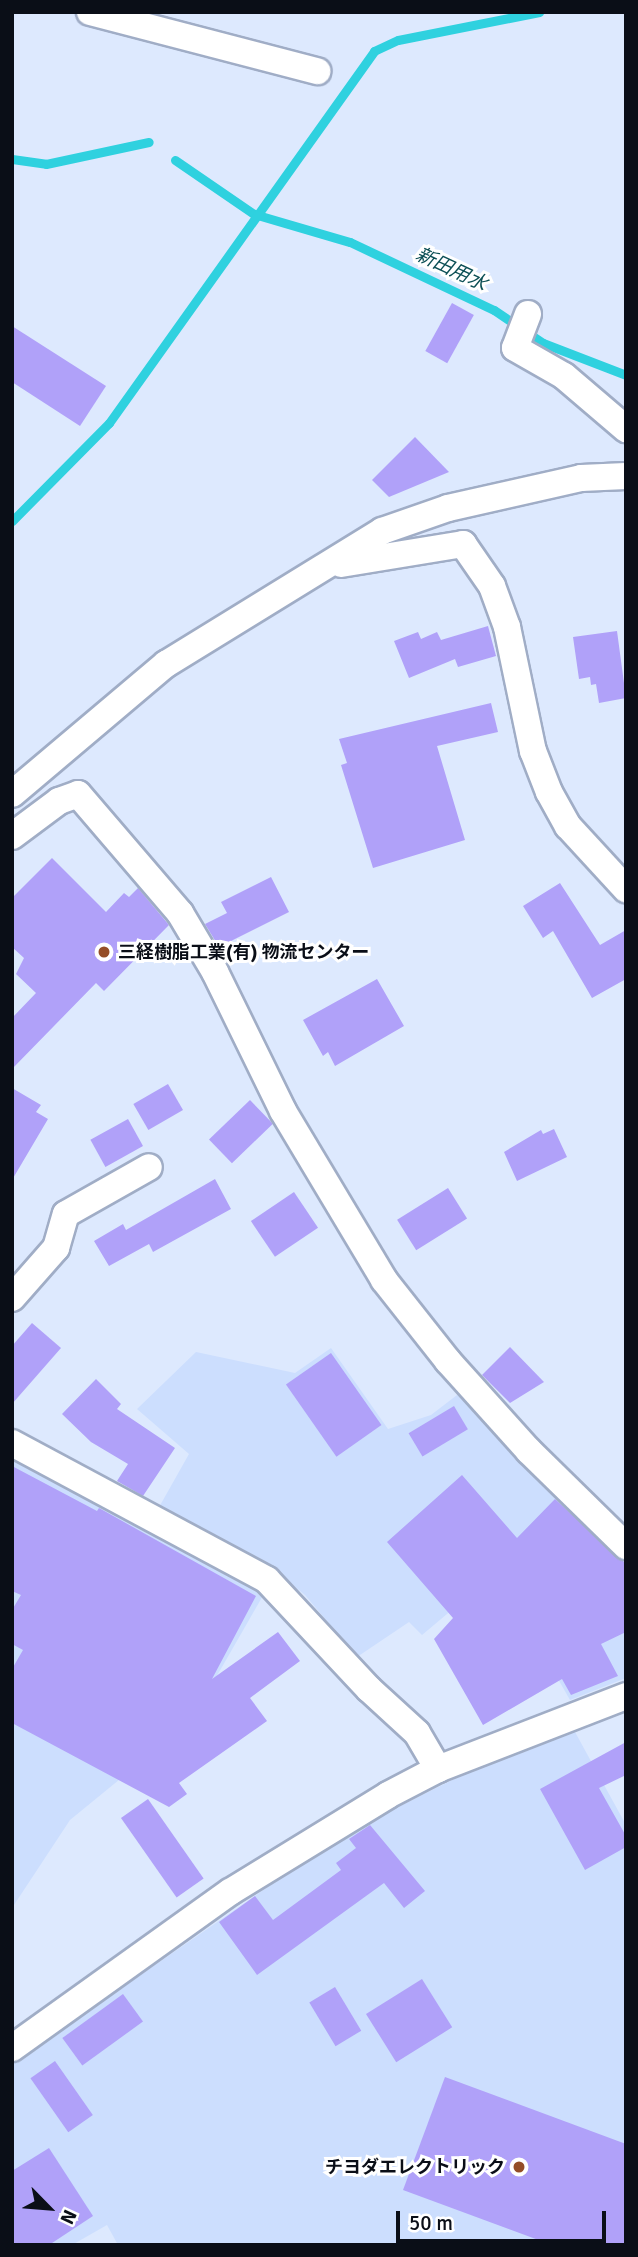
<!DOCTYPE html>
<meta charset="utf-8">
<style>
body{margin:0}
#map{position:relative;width:638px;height:2257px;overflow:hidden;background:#dde9fe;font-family:Signika,"Noto Sans JP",sans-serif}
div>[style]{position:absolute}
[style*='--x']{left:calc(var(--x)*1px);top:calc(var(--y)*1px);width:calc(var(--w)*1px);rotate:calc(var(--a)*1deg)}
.built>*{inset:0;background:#ccdefe}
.stream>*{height:9px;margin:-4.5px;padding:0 4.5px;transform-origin:4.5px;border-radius:4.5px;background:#2fd1df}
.building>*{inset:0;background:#b0a1f9;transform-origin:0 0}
.roads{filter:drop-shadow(2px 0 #a0adc6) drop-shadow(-2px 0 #a0adc6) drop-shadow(0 2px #a0adc6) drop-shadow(0 -2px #a0adc6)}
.minor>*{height:26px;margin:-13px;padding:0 13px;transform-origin:13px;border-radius:13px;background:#fff}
.dots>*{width:19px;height:19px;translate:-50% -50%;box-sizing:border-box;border:4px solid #fff;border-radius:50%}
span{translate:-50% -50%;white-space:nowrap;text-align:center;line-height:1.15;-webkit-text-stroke:6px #fff;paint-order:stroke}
.poi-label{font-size:18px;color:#0a0e17;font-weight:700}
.left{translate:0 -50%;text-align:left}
.right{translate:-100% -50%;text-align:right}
.water-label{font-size:19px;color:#0c4f55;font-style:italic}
.frame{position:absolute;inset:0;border:14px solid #0a0e17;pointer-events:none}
.north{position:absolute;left:14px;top:2173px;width:70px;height:70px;-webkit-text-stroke:5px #fff;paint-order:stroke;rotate:115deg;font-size:19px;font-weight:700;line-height:28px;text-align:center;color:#0a0e17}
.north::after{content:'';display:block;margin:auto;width:24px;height:32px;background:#0a0e17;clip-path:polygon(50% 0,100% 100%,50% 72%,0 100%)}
.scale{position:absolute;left:396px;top:2211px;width:210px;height:32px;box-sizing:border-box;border:4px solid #0a0e17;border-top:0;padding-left:9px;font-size:21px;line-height:24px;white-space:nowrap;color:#0a0e17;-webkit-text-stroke:5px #fff;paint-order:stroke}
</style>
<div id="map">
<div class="built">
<div style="clip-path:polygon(331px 1348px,388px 1429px,431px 1415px,461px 1392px,626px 1559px,626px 1678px,570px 1700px,497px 1572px,422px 1635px,409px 1622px,357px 1657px,305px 1595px,274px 1570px,192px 1523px,158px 1509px,189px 1454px,137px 1409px,196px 1352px,295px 1373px)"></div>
<div style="clip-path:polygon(12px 1453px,265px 1592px,191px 1721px,70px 1820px,12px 1908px)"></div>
<div style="clip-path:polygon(575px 1732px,626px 1825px,626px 2245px,118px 2245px,107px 2225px,72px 2245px,12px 2245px,12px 2064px,343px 1835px,460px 1776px)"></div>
</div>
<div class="stream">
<div style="--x:12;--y:159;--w:34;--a:8"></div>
<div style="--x:46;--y:164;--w:105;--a:-12.1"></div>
<div style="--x:175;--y:160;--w:96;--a:34.4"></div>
<div style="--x:254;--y:214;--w:100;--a:16.3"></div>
<div style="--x:350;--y:242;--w:159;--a:25.3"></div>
<div style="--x:494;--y:310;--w:59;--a:34"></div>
<div style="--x:543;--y:343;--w:89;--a:21.1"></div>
<div style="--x:12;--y:521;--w:138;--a:-45.3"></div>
<div style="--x:109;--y:423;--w:457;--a:-54.5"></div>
<div style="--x:374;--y:51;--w:26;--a:-25"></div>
<div style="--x:398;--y:40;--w:144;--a:-11.2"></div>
</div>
<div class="building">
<div style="left:452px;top:303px;width:25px;height:55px;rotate:29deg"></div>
<div style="clip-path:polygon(12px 326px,106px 386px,80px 426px,12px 382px)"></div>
<div style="clip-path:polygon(415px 437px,449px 472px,389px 497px,372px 480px)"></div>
<div style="clip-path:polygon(488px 626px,496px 656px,458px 667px,455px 659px,409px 678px,394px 641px,418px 632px,421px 639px,437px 632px,441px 640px)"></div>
<div style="clip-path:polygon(617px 631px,626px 698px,599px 703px,596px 684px,591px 685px,590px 677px,579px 679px,573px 637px)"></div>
<div style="clip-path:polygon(491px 703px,498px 732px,437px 746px,465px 840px,373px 868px,341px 765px,347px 763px,339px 739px)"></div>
<div style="clip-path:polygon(52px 858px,106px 912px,124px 893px,129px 897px,138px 888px,169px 925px,104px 991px,96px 983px,12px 1069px,12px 1018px,36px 993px,16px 974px,24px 958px,12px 947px,12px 898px)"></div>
<div style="clip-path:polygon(271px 877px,289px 912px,219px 947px,205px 924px,227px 913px,221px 902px)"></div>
<div style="clip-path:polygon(560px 883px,600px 945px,626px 930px,626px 979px,592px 998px,553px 931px,543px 938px,523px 906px)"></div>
<div style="clip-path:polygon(377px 979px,404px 1026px,335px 1066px,328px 1052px,323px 1056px,303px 1020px)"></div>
<div style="left:168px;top:1084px;width:30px;height:40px;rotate:60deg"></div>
<div style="clip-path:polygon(12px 1088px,41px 1105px,36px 1112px,48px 1119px,12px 1180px)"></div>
<div style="left:250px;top:1100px;width:33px;height:57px;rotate:46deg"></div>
<div style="left:128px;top:1119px;width:31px;height:43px;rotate:61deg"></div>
<div style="clip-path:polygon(554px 1129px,567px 1157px,517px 1181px,504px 1152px,541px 1130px,543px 1134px)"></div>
<div style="clip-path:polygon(215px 1179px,231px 1209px,153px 1252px,149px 1244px,109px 1266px,94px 1241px,123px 1224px,126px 1230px)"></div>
<div style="left:448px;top:1188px;width:36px;height:60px;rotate:58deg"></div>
<div style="left:294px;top:1192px;width:43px;height:52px;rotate:56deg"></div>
<div style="clip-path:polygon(32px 1323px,61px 1348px,12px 1404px,12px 1346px)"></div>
<div style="clip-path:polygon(510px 1347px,544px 1382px,510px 1403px,482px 1375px)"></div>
<div style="left:331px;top:1353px;width:88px;height:55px;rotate:55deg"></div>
<div style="clip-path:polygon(96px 1379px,121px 1404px,117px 1409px,175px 1448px,143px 1496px,117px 1481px,128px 1464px,91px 1442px,62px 1414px)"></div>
<div style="left:454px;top:1406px;width:27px;height:53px;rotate:59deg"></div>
<div style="clip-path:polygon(12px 1466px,97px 1511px,99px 1508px,256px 1596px,212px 1679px,278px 1632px,300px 1661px,250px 1698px,267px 1721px,179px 1783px,187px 1794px,169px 1807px,12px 1723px,12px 1669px,23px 1650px,12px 1644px,12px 1610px,21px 1595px,12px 1591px)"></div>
<div style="clip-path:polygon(462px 1475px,517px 1538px,555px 1499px,626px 1564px,626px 1632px,601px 1644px,618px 1676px,571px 1695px,562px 1679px,483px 1725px,434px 1639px,453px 1618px,387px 1542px)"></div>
<div style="clip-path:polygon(626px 1742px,626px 1775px,599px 1788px,626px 1836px,626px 1847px,585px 1870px,540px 1789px)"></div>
<div style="left:148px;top:1799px;width:97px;height:33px;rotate:55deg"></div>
<div style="clip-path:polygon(370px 1825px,425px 1891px,404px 1908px,384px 1883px,257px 1975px,219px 1922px,255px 1896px,273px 1920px,341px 1870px,336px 1863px,356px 1848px,349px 1839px)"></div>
<div style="left:422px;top:1979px;width:57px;height:66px;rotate:58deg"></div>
<div style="left:335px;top:1987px;width:51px;height:30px;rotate:59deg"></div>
<div style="left:123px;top:1994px;width:34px;height:75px;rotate:54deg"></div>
<div style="left:55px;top:2061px;width:66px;height:30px;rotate:55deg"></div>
<div style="clip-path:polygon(445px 2077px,626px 2144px,626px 2245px,552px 2245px,403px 2190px)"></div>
<div style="clip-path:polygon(49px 2148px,93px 2216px,49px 2245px,12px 2245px,12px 2171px)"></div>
</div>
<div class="roads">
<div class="minor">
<div style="--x:90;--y:12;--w:235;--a:14.6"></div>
<div style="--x:528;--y:314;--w:36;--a:111"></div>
<div style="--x:515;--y:348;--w:56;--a:29.7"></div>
<div style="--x:564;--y:376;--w:82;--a:40.5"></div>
<div style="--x:341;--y:564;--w:124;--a:-9.3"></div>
<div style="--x:463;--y:544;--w:51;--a:55.4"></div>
<div style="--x:492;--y:586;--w:44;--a:69.9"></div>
<div style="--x:507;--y:627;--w:127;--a:78.2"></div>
<div style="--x:533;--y:751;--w:44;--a:68.7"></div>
<div style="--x:549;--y:792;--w:39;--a:61"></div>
<div style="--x:568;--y:826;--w:86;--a:47.4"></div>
<div style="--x:12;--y:794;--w:202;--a:-40.2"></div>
<div style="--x:166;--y:664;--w:254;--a:-31.6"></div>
<div style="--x:382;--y:531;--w:70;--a:-19.2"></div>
<div style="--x:448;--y:508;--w:136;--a:-12.7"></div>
<div style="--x:581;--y:478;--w:45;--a:-2.5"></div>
<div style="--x:12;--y:836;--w:59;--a:-36.7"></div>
<div style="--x:59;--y:801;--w:20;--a:-20"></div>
<div style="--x:78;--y:794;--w:157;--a:49.4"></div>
<div style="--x:180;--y:913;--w:69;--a:59.3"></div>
<div style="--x:215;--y:972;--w:155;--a:63.9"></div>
<div style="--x:283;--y:1111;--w:197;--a:59.1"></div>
<div style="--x:384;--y:1280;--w:103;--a:51.7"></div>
<div style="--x:448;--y:1361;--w:121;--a:48"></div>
<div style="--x:529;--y:1451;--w:136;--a:44.4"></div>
<div style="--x:12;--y:1298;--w:67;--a:-48.7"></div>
<div style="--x:56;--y:1248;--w:35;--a:-74"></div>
<div style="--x:66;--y:1214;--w:95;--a:-29.5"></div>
<div style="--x:12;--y:1443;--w:289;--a:28.2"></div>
<div style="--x:267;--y:1580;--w:149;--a:46.9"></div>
<div style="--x:369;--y:1689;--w:65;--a:42.5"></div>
<div style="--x:417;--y:1733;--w:42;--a:59.7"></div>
<div style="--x:12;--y:2048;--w:268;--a:-35.6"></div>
<div style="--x:230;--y:1892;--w:185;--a:-31.5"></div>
<div style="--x:388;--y:1795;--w:56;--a:-27.5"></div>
<div style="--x:438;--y:1769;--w:202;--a:-21.2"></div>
</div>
</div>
<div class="dots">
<div style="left:104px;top:952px;background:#944d27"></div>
<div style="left:519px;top:2167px;background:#944d27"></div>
</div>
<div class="poi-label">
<span class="left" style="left:118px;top:952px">三経樹脂工業(有) 物流センター</span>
<span class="right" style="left:505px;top:2167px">チヨダエレクトリック</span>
</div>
<div class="water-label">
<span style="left:451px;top:270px;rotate:25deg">新田用水</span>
</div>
<div class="frame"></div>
<div class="north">N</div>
<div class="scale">50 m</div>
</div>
